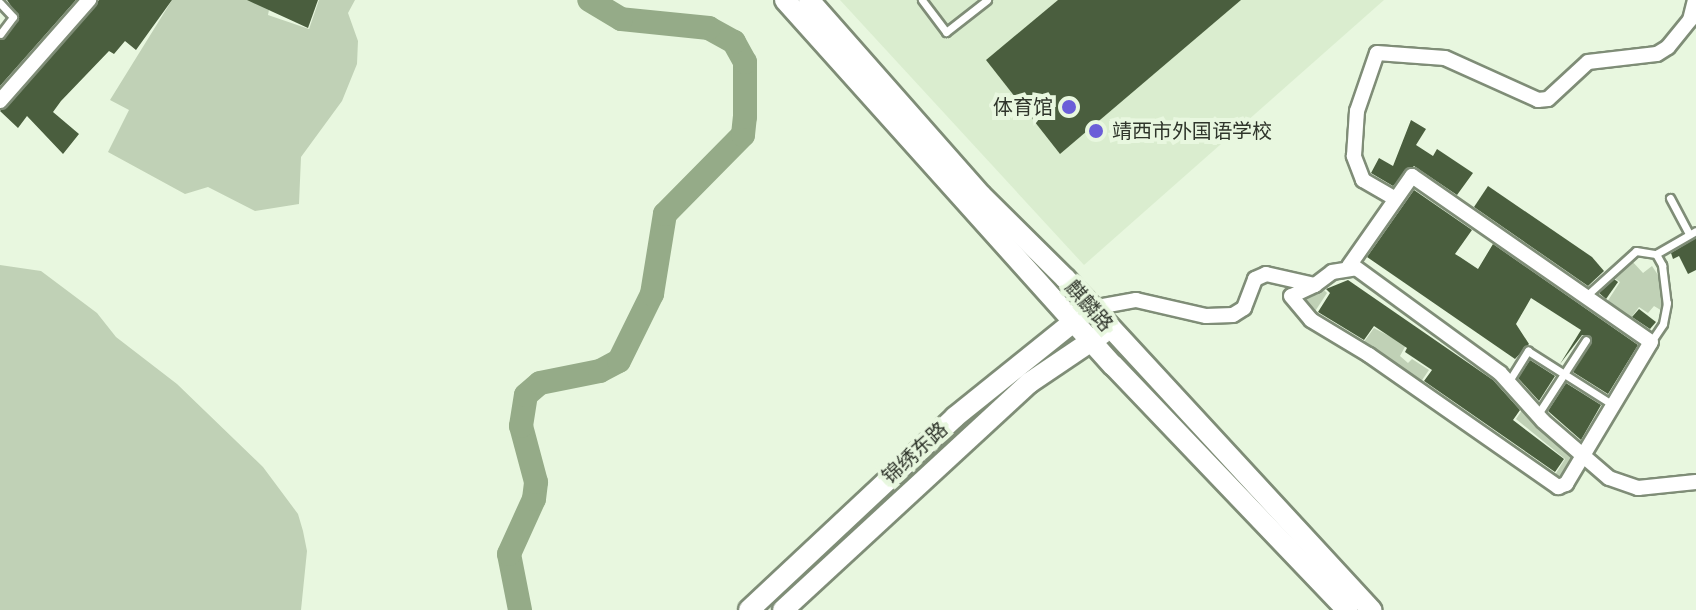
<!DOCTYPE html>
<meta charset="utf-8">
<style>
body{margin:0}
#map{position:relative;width:1696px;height:610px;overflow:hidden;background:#e8f7df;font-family:Helvetica,"Noto Sans SC",sans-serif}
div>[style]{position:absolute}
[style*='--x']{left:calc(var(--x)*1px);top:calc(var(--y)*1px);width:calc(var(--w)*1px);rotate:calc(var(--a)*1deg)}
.built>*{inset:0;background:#daedcf}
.green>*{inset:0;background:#c0d1b6}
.river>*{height:24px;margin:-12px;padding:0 12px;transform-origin:12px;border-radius:12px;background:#95ab88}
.building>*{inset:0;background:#4a5e3e}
.roads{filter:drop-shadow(2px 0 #7f8d77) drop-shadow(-2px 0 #7f8d77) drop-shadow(0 2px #7f8d77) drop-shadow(0 -2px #7f8d77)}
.lane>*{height:7px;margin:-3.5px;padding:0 3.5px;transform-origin:3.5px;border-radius:3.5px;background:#fff}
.street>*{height:14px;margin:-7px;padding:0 7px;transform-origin:7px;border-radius:7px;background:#fff}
.secondary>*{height:20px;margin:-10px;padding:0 10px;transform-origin:10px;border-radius:10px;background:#fff}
.dots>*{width:22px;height:22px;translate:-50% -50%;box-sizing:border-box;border:4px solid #e8f7df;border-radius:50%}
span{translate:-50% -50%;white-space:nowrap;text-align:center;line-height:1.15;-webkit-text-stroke:8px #e8f7df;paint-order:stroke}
.poi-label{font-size:20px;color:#2f352b}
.right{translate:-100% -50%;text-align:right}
.left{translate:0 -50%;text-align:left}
.street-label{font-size:20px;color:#2f352b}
</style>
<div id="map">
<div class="built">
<div style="clip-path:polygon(840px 0,1384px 0,1084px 265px)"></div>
</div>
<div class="green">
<div style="clip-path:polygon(172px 0,250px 0,269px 10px,268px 15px,309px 29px,319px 0,355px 0,348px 13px,358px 41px,357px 64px,342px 101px,301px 157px,299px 204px,255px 211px,208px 187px,185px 194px,108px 152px,129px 110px,110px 100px)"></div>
<div style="clip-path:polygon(1631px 260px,1643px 273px,1652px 266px,1660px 278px,1664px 312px,1654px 306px,1648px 313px,1639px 307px,1628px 322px,1605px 305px,1620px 282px,1611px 276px)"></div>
<div style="clip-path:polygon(0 265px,41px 271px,97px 313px,116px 337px,177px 384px,263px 467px,298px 514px,303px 531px,307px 551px,301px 610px,0 610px)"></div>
<div style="clip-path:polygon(1321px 287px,1327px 293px,1312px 316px,1298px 293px)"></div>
<div style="clip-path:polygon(1374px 328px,1406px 345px,1400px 356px,1408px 363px,1412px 359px,1429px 370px,1418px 386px,1361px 346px)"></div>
<div style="clip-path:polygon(1526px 404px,1575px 460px,1561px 484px,1551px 481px,1565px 459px,1516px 419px)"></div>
</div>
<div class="river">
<div style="--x:520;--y:610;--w:57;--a:-101.1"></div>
<div style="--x:509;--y:554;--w:60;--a:-65.6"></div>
<div style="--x:534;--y:499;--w:17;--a:-83"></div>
<div style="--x:536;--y:482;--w:58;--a:-105"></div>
<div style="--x:521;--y:426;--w:31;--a:-81"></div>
<div style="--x:526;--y:395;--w:18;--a:-41"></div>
<div style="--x:540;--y:383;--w:61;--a:-11.3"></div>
<div style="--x:600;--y:371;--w:21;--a:-28"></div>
<div style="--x:619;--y:361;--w:75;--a:-63.8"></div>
<div style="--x:652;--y:294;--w:81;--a:-80.8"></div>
<div style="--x:665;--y:214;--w:111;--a:-45.4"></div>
<div style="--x:743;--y:135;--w:18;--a:-84"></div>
<div style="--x:745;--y:117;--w:55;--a:-90"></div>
<div style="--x:745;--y:62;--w:23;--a:-119"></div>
<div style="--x:734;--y:42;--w:29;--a:-151"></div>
<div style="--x:709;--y:28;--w:88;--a:-174.2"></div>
<div style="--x:621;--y:19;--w:37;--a:-149"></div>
</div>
<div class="building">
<div style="clip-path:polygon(7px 0,76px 0,0 86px,0 40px,19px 18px)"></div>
<div style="clip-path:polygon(99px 0,172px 0,136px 50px,125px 41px,114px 54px,109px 51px,61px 101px,53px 112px,79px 134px,63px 154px,27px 116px,18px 128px,0 111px)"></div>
<div style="clip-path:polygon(247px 0,318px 0,308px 28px)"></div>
<div style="clip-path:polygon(1058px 0,1241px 0,1060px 154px,986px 60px)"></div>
<div style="clip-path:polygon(1411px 120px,1426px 129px,1416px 145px,1433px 156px,1437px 149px,1473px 173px,1457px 195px,1414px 166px,1393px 186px,1371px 173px,1379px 158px,1393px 166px)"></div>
<div style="clip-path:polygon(1488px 186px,1592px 257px,1604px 271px,1588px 286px,1474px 207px)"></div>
<div style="clip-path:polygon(1414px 190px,1472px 230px,1455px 254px,1460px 257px,1478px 269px,1493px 244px,1638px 345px,1608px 394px,1573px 372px,1591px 336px,1582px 335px,1560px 364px,1581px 330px,1531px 298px,1516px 324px,1529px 344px,1515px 359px,1367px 257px)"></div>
<div style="clip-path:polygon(1696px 238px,1696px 270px,1688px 274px,1679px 256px,1673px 259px,1671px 253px)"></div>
<div style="clip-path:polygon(1614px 279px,1618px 282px,1606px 299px,1599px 293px)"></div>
<div style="clip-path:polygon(1348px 280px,1493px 380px,1520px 410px,1513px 420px,1564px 459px,1555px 472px,1424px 381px,1432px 370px,1405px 352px,1407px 348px,1374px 326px,1364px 340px,1318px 312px,1330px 293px,1326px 289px)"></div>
<div style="clip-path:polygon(1639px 309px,1656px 322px,1650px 329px,1632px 317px)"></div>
<div style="clip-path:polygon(1530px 360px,1555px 376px,1539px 401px,1518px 378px)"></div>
<div style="clip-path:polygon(1566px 383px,1601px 405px,1581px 440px,1548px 411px)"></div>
</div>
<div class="roads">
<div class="lane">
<div style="--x:922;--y:0;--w:40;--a:53"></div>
<div style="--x:946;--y:32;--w:52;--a:-38"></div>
<div style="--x:0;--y:3;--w:19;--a:47"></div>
<div style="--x:13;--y:17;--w:21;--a:127"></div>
<div style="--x:1670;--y:198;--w:40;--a:62"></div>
<div style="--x:1656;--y:254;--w:46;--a:-29.9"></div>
<div style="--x:1586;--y:296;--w:67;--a:-42"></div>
<div style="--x:1636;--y:251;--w:20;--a:9"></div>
<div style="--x:1656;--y:254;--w:13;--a:61"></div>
<div style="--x:1662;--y:265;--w:38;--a:83"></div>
<div style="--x:1667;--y:303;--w:21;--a:101"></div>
<div style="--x:1663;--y:324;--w:22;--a:124"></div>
<div style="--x:1509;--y:381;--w:36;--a:-58"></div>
<div style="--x:1528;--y:351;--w:101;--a:32.4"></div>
<div style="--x:1538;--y:414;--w:88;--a:-57"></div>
</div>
<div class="street">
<div style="--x:0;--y:101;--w:135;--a:-48.6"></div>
<div style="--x:1394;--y:198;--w:36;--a:-150"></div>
<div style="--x:1363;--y:180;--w:26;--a:-111"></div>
<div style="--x:1354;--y:156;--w:45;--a:-86.2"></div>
<div style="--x:1357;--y:111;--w:61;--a:-71"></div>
<div style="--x:1377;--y:53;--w:68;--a:4.2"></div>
<div style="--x:1445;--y:58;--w:102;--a:24.3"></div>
<div style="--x:1538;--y:100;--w:10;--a:-6"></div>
<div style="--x:1548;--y:99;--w:54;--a:-42.8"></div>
<div style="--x:1588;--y:62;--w:69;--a:-6.6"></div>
<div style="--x:1657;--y:54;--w:13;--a:-32"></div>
<div style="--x:1668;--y:47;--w:35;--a:-51"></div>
<div style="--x:1690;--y:20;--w:21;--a:-76"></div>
<div style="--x:1315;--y:285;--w:26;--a:155"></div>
<div style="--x:1291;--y:296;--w:31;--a:50"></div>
<div style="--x:1311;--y:320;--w:68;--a:31.1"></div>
<div style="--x:1369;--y:355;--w:231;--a:34.9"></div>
<div style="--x:1558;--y:487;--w:9;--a:-21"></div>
<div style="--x:1566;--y:484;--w:165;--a:-59.1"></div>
<div style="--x:1651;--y:342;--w:291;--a:-145.2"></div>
<div style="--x:1412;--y:176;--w:110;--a:125"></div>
<div style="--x:1092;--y:308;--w:45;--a:-10.3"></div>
<div style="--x:1136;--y:300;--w:72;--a:12.9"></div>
<div style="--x:1206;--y:316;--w:27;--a:-2"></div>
<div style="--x:1233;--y:315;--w:13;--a:-32"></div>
<div style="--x:1244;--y:308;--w:31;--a:-69"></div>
<div style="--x:1255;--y:279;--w:12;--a:-24"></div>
<div style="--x:1266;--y:274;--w:50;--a:12.7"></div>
<div style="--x:1315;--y:285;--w:21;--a:-37"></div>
<div style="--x:1332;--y:272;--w:24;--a:-9"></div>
<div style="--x:1356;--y:268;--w:178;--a:36.1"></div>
<div style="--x:1500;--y:373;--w:64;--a:48.1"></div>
<div style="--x:1543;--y:421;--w:87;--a:40.8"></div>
<div style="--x:1609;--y:478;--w:31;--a:19"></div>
<div style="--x:1638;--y:488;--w:58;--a:-5.9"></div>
</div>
<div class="secondary">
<div style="--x:785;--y:0;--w:491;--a:48.1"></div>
<div style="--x:1113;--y:365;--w:339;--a:46.3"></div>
<div style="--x:809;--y:0;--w:260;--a:48.6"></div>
<div style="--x:981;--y:195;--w:118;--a:44.7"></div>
<div style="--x:1065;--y:278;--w:452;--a:47.3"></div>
<div style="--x:749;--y:610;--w:282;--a:-43.1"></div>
<div style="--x:955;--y:417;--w:163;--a:-38.8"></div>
<div style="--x:783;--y:610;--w:335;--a:-42.7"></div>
<div style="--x:1029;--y:383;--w:89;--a:-34"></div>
</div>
</div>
<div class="dots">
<div style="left:1069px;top:107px;background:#6b5ed8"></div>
<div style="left:1096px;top:131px;background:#6b5ed8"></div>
</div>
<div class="poi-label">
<span class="right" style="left:1053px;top:107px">体育馆</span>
<span class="left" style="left:1112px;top:131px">靖西市外国语学校</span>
</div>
<div class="street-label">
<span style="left:1089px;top:306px;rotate:49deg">麒麟路</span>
<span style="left:915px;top:453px;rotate:-42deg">锦绣东路</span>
</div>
</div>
